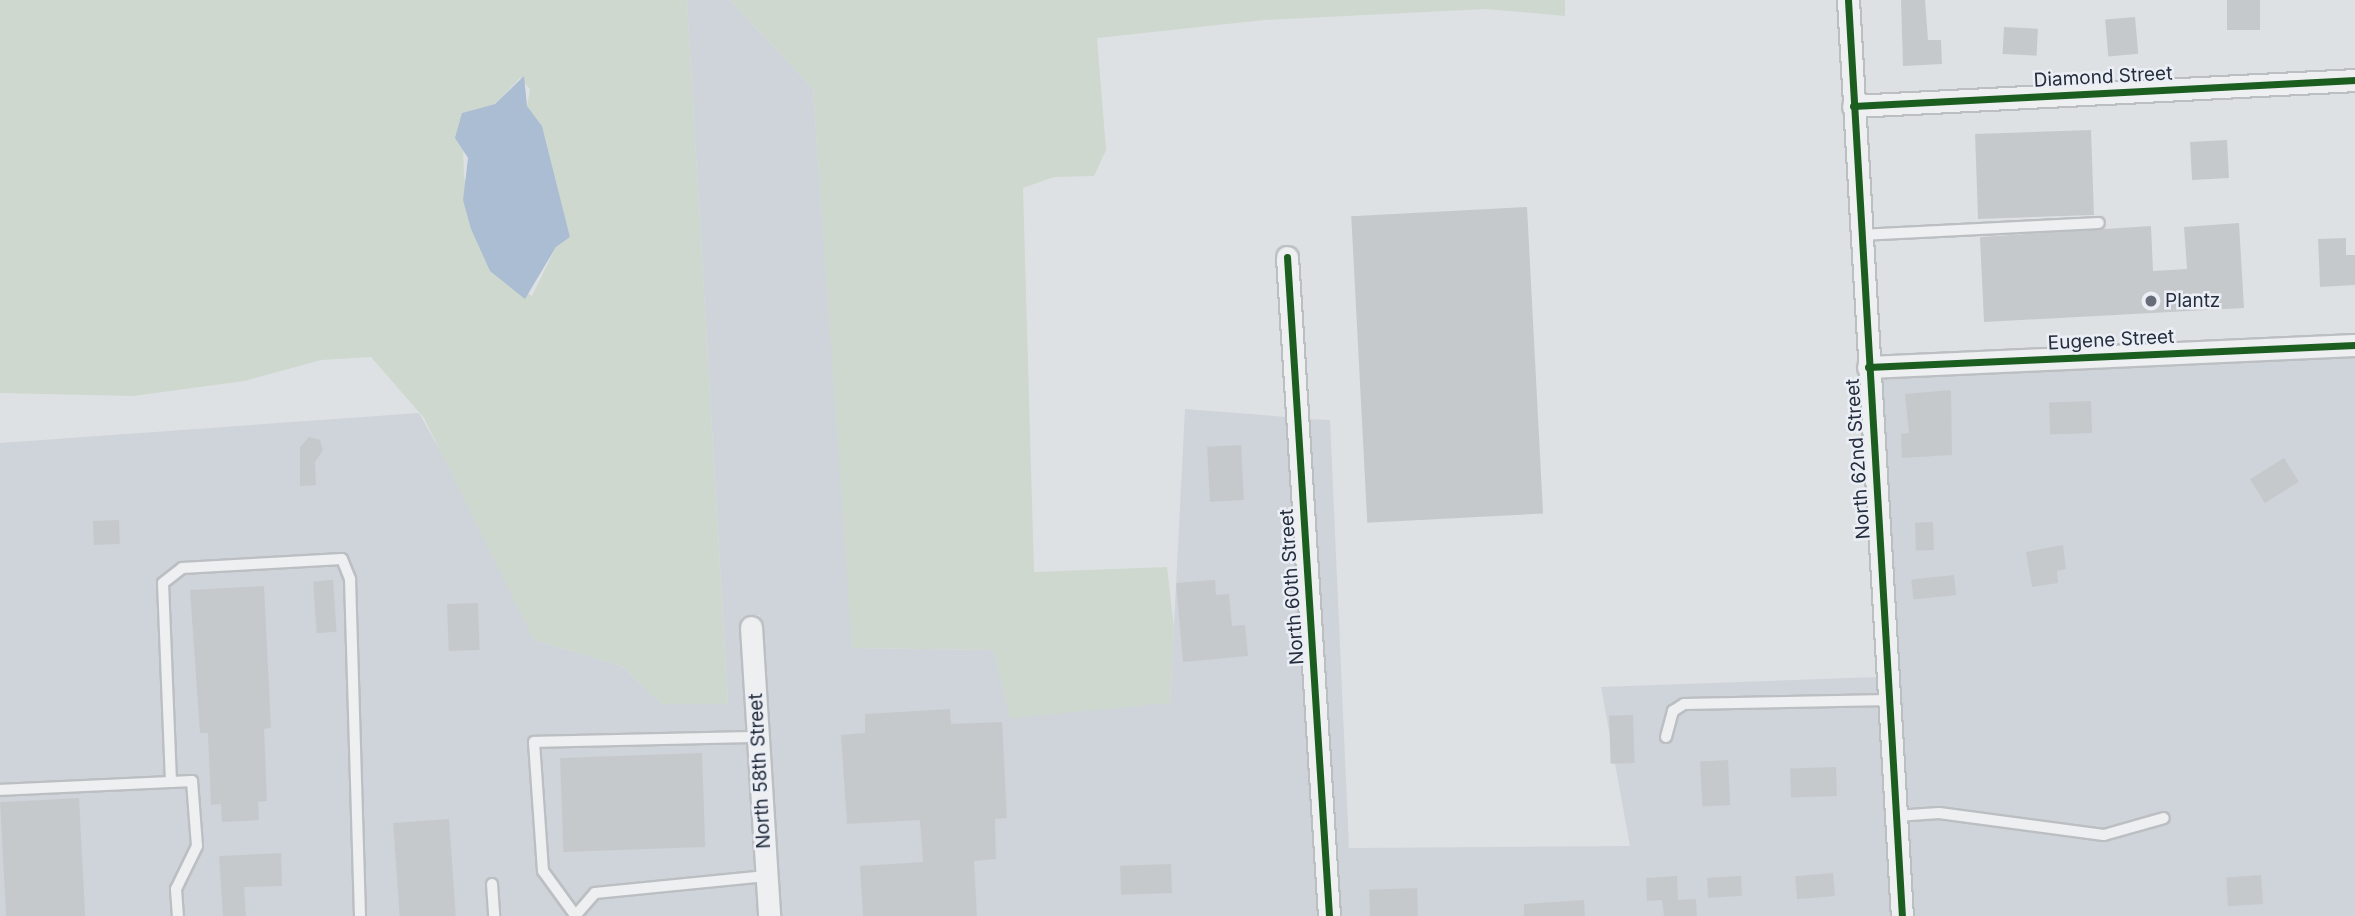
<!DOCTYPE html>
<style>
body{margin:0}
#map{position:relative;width:2355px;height:916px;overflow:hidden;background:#dee1e4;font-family:Inter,sans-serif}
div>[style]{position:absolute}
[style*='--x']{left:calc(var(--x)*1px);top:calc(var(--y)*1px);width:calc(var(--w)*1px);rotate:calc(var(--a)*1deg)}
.built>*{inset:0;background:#cfd4db;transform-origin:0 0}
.green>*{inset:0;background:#ced8ce}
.water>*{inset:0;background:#aabdd2}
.building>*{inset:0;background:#c6c9cc;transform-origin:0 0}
.roads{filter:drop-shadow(2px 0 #bcbfc2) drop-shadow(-2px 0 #bcbfc2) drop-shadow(0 2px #bcbfc2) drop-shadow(0 -2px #bcbfc2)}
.service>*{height:10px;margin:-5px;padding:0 5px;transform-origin:5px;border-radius:5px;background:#edeff1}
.minor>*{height:21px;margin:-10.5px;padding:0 10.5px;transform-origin:10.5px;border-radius:10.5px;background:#edeff1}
.cycleway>*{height:7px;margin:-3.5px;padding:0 3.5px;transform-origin:3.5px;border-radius:3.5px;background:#1b5e20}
.dots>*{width:19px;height:19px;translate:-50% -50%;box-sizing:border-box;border:4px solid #ebeff5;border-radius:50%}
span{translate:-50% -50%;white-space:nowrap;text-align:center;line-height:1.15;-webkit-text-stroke:5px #ebeff5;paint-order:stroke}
.street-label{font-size:19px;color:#252e3e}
.poi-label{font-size:19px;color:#252e3e}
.left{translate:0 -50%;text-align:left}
</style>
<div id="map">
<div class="built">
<div style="clip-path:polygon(687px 0,730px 0,813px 89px,853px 648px,993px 650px,1170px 703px,1185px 409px,1287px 417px,1319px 916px,779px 916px,760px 615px,741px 617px,759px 916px,0 916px,0 443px,419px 413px,485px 530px,534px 640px,622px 666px,662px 704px,728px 703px)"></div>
<div style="left:2355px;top:356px;width:560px;height:472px;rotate:90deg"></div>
<div style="clip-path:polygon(1307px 419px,1330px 420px,1349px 848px,1630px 846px,1601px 687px,1877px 677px,1892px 916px,1339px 916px)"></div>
</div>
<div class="green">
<div style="clip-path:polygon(evenodd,0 0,687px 0,728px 704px,662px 704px,622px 666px,534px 640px,424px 418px,371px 357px,321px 360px,244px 381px,133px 396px,0 393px,0 0,520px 78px,530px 89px,527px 106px,542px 126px,570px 237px,556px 247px,532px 296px,490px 271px,464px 177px,462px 113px,495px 104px,520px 78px)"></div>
<div style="clip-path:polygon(730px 0,1565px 0,1565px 16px,1486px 9px,1264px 20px,1097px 38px,1106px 150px,1094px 176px,1054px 177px,1023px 188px,1034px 572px,1167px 567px,1174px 628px,1170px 703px,1010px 718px,993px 650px,852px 648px,813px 89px)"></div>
</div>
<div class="water">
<div style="clip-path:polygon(524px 76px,527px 106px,542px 126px,570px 237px,556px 247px,525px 299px,490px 271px,471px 229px,463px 200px,468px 158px,455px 138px,462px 113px,495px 104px)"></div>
</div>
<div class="building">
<div style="clip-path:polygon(1901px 0,1925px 0,1928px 40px,1941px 40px,1942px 64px,1903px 66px)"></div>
<div style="left:2227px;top:0;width:33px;height:30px"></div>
<div style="left:2135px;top:17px;width:37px;height:30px;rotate:85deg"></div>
<div style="left:2004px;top:27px;width:34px;height:27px;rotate:3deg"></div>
<div style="left:2091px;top:130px;width:85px;height:116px;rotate:88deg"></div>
<div style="left:2227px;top:140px;width:38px;height:37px;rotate:87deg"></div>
<div style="left:1527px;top:207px;width:307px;height:176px;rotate:87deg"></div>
<div style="clip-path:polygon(2239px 223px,2244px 308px,1984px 322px,1980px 237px,2151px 226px,2153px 271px,2187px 269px,2184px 227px)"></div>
<div style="clip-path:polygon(2346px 238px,2346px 255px,2355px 255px,2355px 285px,2320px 287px,2318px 239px)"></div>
<div style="clip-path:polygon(1951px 390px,1952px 455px,1902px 458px,1901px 434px,1909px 433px,1905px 394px)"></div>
<div style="left:2091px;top:401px;width:32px;height:42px;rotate:88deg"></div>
<div style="clip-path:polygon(309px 437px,320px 440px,323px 450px,315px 462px,316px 485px,300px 486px,300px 447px)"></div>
<div style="left:1241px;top:445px;width:55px;height:34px;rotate:87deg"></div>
<div style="left:2284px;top:458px;width:28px;height:40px;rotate:58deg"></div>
<div style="left:119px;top:520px;width:24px;height:26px;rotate:88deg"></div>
<div style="left:1933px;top:522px;width:28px;height:18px;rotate:88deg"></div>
<div style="clip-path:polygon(2063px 545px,2066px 569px,2057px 571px,2058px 583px,2032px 587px,2026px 552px)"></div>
<div style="left:1954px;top:575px;width:20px;height:43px;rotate:84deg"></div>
<div style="left:333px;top:580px;width:52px;height:20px;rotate:86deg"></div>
<div style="clip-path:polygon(1215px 580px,1216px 595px,1229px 594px,1232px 626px,1245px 625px,1248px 656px,1183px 662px,1176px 583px)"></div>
<div style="clip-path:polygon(264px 586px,271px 728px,264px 729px,267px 801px,258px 802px,259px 820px,222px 822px,221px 804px,211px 805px,208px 733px,200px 733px,190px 590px)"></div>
<div style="left:478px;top:603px;width:47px;height:31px;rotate:88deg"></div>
<div style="clip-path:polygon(950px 709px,951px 724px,1002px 722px,1007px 818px,995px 819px,996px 859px,974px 861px,977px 916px,863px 916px,860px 866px,923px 862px,920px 820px,847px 824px,841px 735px,865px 733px,865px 714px)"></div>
<div style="left:1633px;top:715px;width:48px;height:24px;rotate:88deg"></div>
<div style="left:702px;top:753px;width:94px;height:142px;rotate:88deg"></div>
<div style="left:1728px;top:760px;width:45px;height:28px;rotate:87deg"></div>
<div style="left:1836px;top:767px;width:29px;height:46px;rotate:88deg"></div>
<div style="left:79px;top:798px;width:118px;height:79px;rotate:87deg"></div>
<div style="left:449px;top:819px;width:97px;height:56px;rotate:86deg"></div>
<div style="clip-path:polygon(281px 853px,282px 886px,244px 887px,246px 916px,223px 916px,219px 856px)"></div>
<div style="left:1171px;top:864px;width:29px;height:51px;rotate:88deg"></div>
<div style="left:1833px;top:873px;width:23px;height:38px;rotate:85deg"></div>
<div style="left:2261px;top:875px;width:29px;height:35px;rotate:86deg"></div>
<div style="clip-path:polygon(1677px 876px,1678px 900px,1696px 899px,1697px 916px,1664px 916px,1662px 900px,1647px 901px,1646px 878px)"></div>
<div style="left:1741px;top:876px;width:20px;height:34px;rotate:87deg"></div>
<div style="left:1417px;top:888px;width:28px;height:48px;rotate:88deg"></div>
<div style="clip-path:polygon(1584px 900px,1585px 916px,1524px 916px,1524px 904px)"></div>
</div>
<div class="roads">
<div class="service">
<div style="--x:1860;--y:235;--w:239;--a:-2.9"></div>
<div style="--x:1666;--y:737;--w:27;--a:-75"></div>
<div style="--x:1673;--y:711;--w:13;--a:-32"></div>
<div style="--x:1684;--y:704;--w:205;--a:-1.1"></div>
<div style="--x:171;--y:782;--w:21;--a:-3"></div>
<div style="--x:192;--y:781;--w:65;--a:85.6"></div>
<div style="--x:197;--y:846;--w:48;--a:116"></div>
<div style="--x:176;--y:889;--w:27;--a:86"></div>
<div style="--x:0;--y:790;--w:171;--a:-2.7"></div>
<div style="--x:171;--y:782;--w:199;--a:-92.3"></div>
<div style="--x:163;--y:583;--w:24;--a:-38"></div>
<div style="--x:182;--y:568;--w:160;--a:-3.2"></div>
<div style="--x:342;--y:559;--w:22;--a:68"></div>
<div style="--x:350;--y:579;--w:337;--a:88.3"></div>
<div style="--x:1896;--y:816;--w:43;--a:-4"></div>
<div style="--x:1939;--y:813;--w:166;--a:7.6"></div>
<div style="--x:2104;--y:835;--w:62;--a:-15.8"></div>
<div style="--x:492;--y:884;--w:32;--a:86"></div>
<div style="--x:575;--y:915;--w:54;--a:-126"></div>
<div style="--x:543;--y:871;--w:129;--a:-94"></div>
<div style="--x:534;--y:742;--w:224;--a:-1.3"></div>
<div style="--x:575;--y:916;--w:30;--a:-49"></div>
<div style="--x:595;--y:893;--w:172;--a:-5.7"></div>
</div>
<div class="minor">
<div style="--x:1848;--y:0;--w:918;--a:86.63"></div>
<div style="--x:1853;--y:106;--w:503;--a:-2.96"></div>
<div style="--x:1287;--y:257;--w:660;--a:86.35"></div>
<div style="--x:1868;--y:367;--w:487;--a:-2.6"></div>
<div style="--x:751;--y:627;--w:290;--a:86.4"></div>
</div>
</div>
<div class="cycleway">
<div style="--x:1848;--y:0;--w:918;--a:86.63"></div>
<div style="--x:1853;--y:106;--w:503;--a:-2.96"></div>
<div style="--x:1287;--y:257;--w:660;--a:86.35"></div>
<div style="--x:1868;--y:367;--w:487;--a:-2.6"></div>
</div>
<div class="dots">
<div style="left:2151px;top:301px;background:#666d78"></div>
</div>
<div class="street-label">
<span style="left:2103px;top:77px;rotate:-3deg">Diamond Street</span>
<span style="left:2111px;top:340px;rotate:-3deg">Eugene Street</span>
<span style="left:1858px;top:459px;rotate:-94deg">North 62nd Street</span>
<span style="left:1292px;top:587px;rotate:-94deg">North 60th Street</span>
<span style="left:760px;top:771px;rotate:-93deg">North 58th Street</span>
</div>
<div class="poi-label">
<span class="left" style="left:2165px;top:301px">Plantz</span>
</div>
</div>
